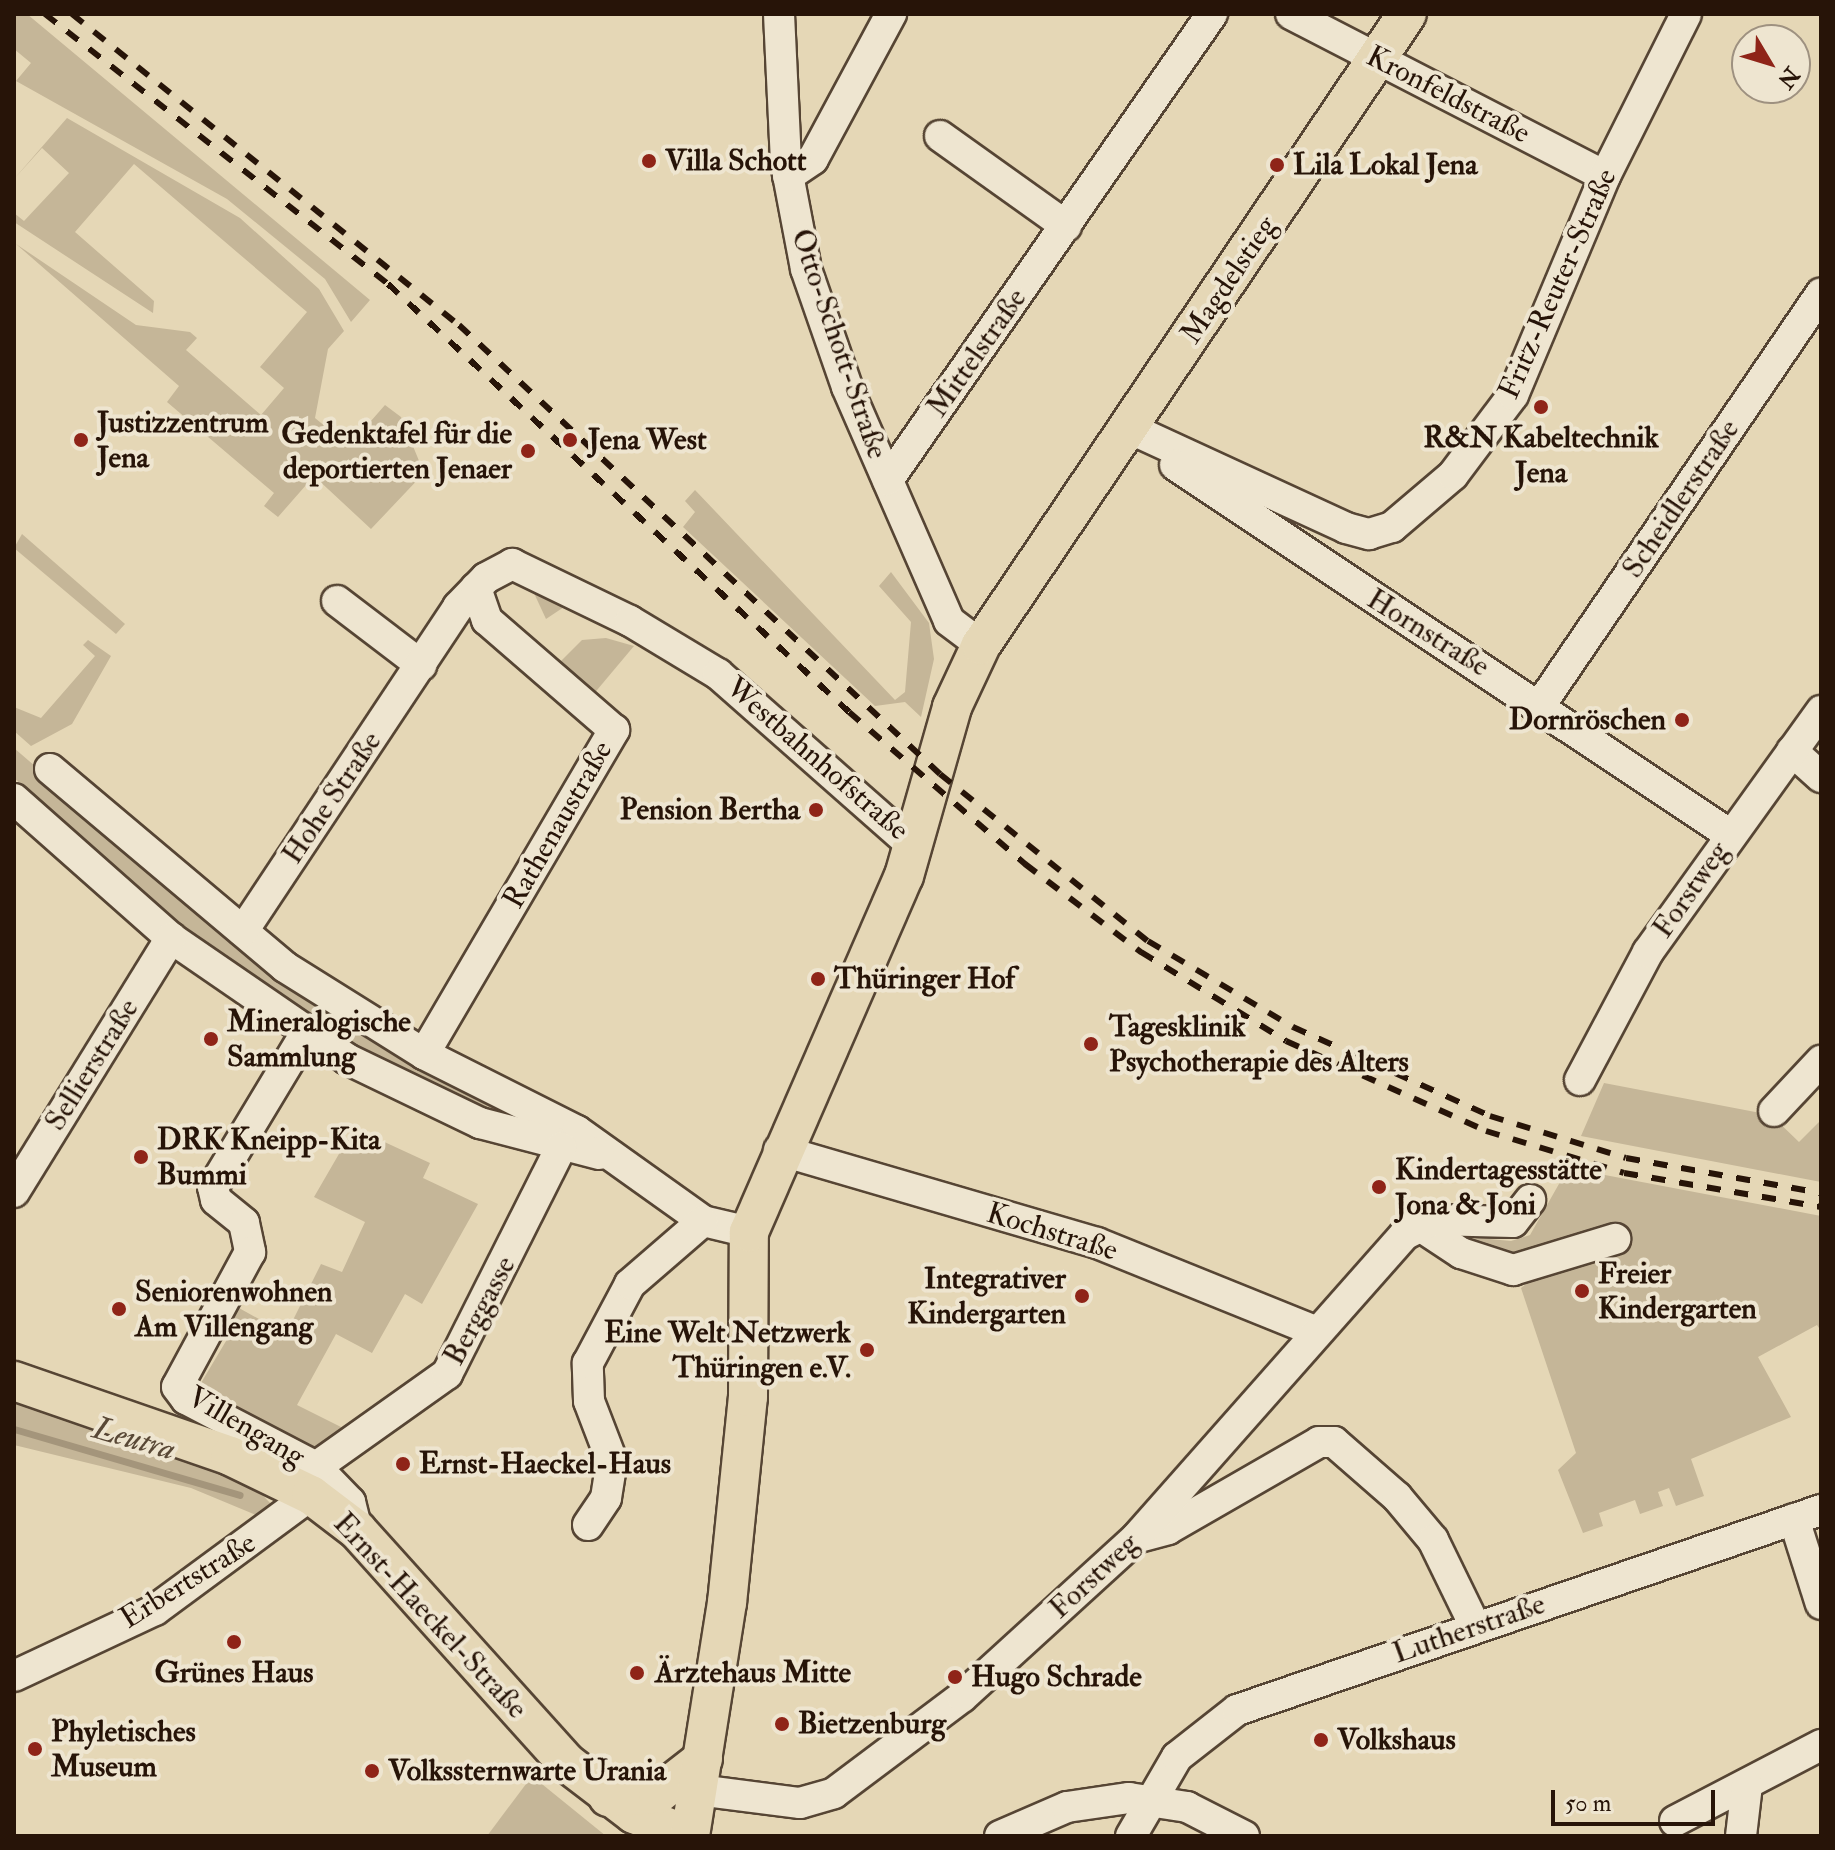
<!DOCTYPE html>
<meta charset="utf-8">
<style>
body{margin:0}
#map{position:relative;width:1835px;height:1850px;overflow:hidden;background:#e5d7b6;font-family:"IM FELL Double Pica",serif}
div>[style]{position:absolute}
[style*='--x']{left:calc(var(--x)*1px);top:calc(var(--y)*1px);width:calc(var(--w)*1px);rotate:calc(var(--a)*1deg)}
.green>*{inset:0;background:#c5b698}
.stream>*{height:7px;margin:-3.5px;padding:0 3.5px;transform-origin:3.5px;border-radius:3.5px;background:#a4957b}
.roads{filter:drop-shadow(2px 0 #564534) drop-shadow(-2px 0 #564534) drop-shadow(0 2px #564534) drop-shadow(0 -2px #564534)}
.minor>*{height:30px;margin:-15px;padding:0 15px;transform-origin:15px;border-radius:15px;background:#eee5d0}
.major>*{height:38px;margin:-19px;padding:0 19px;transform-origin:19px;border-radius:19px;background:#e5d7b6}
.rail>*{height:6px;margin-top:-3px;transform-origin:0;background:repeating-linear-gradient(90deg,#271408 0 14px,transparent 0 28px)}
.dots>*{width:22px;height:22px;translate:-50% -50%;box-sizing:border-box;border:4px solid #eee5d0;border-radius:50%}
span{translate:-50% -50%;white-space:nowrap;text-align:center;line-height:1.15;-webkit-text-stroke:8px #eee5d0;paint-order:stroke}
.street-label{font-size:30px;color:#271408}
.poi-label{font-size:30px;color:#271408;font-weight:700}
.left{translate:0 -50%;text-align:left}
.right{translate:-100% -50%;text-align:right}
.water-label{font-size:32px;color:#594836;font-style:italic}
.frame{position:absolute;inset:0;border:16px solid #271408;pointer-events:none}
.north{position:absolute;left:1731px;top:24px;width:80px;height:80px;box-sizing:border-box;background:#eee5d0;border:2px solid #9e9180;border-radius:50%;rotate:128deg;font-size:22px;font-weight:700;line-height:32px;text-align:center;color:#271408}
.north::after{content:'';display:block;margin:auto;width:28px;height:36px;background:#8f2418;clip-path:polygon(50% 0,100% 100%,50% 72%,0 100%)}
.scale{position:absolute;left:1551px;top:1790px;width:164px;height:36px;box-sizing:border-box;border:4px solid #271408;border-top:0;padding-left:10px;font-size:24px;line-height:28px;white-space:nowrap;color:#271408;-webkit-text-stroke:6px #eee5d0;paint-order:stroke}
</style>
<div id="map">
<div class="green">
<div style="clip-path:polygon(14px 14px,27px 14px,370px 300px,351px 322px,325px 279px,227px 199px,16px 81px,31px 63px,14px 49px)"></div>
<div style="clip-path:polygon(67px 118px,240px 218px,319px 289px,344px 331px,328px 349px,315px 418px,349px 446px,385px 405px,401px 417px,424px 473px,371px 529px,314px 476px,278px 517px,264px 506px,274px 493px,167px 402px,179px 386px,16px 244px,136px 325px,190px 332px,197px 338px,186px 350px,261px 415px,284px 388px,260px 367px,307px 312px,134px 164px,75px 232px,154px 301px,153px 313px,14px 222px,14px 213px,24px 221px,69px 173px,42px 148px,14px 179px)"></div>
<div style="clip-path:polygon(695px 490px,895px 700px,905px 692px,911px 622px,879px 586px,891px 572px,929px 623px,934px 659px,921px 717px,905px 702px,875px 706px,683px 527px,695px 512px,685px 501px)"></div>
<div style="clip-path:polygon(22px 534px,125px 624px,116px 634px,14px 548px)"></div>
<div style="clip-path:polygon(533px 591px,535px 589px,567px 605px,546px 619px)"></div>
<div style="clip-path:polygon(606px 638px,634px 646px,587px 702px,552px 670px,582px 640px)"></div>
<div style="clip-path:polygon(88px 640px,111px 656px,72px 724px,31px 746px,14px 731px,14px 707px,41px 718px,95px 656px,83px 645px)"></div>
<div style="clip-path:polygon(14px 748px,288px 984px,395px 1054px,571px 1135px,409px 1081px,193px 940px,14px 778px)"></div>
<div style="clip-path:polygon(1604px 1083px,1771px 1115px,1799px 1142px,1821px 1120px,1821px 1182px,1581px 1136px)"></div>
<div style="clip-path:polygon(354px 1128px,430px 1163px,423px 1178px,478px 1204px,422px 1304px,405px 1294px,372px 1353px,336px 1334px,297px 1405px,351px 1432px,319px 1452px,189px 1394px,192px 1366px,201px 1383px,232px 1331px,224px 1314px,230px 1303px,286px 1334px,321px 1264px,342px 1272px,365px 1222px,314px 1197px)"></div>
<div style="clip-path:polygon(1568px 1168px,1821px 1216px,1821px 1331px,1817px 1325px,1758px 1357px,1791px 1417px,1691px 1459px,1704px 1496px,1676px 1506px,1669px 1488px,1658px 1492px,1663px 1506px,1640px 1514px,1635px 1500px,1599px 1513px,1603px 1526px,1583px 1533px,1558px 1470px,1576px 1453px,1521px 1288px,1532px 1279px,1506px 1257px,1447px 1235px,1511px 1241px,1530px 1235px)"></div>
<div style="clip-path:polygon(14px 1401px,249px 1481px,272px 1505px,261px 1517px,191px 1488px,14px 1445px)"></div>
<div style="clip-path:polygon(532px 1776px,606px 1836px,487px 1836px)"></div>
</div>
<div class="stream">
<div style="--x:14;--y:1429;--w:235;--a:16.3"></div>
</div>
<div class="roads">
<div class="minor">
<div style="--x:779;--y:14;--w:150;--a:87.3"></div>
<div style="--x:786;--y:164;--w:107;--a:79.2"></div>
<div style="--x:806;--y:269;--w:125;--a:70.8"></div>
<div style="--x:847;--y:387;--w:255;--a:66.4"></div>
<div style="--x:949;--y:621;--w:40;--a:37"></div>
<div style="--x:1291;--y:14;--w:353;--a:27.3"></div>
<div style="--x:940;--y:136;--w:155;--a:35.5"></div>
<div style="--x:788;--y:176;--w:30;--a:-34"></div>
<div style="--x:813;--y:159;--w:165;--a:-61.7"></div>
<div style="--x:1129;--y:428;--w:239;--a:24.7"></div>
<div style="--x:1346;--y:528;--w:24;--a:15"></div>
<div style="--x:1369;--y:534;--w:24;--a:-17"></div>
<div style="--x:1392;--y:527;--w:80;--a:-40.4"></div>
<div style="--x:1453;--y:475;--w:100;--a:-53.1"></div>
<div style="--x:1513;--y:395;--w:238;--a:-67.2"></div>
<div style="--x:1605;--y:176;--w:181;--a:-63.4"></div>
<div style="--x:1175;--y:465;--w:666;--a:33.67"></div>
<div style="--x:888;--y:480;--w:568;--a:-55.19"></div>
<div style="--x:337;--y:601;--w:106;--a:37.3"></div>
<div style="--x:1541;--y:704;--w:497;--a:-55.7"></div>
<div style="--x:1792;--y:751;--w:39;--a:42"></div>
<div style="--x:50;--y:769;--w:307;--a:40.1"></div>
<div style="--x:285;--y:967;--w:164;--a:32"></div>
<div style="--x:424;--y:1054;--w:171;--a:26.7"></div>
<div style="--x:577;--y:1131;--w:155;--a:35.5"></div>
<div style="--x:703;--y:1221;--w:47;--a:13.4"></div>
<div style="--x:14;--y:799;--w:210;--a:41.5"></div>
<div style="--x:171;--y:938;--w:214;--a:34.5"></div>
<div style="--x:347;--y:1059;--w:148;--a:25.7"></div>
<div style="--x:480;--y:1123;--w:123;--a:14.6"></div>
<div style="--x:243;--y:931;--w:389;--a:-56.4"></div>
<div style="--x:458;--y:607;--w:40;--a:-46"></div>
<div style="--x:486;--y:578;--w:30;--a:-28"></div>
<div style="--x:512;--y:564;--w:131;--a:25.8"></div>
<div style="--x:630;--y:621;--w:103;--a:31.1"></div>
<div style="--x:718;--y:674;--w:260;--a:41.4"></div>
<div style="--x:306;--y:1033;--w:180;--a:121.1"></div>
<div style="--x:213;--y:1187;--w:13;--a:77"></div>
<div style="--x:216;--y:1200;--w:36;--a:39"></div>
<div style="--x:244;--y:1223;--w:30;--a:78"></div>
<div style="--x:250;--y:1252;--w:153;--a:118.4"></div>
<div style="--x:177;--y:1387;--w:15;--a:53"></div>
<div style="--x:186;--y:1399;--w:147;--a:27.6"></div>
<div style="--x:316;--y:1467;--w:49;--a:45.8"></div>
<div style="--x:350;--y:1502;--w:29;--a:76"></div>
<div style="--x:424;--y:1054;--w:376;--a:-59.6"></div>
<div style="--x:614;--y:730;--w:168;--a:-139.1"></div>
<div style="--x:487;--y:620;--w:34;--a:-109"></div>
<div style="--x:1580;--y:1080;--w:145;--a:-62"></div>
<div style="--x:1648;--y:952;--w:297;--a:-54.3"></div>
<div style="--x:1774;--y:1111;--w:69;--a:-46.8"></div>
<div style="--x:779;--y:1150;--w:331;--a:16.3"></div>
<div style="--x:1097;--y:1243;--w:237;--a:22"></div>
<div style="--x:14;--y:1192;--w:299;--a:-58.3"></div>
<div style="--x:1417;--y:1224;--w:53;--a:33.4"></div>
<div style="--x:1461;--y:1253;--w:55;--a:18.1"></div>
<div style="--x:1513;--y:1270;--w:107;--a:-16.9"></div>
<div style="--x:316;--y:1467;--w:161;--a:-35.4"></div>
<div style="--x:447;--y:1374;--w:254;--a:-63.3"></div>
<div style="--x:1794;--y:1519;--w:89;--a:72.4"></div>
<div style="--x:588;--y:1525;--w:32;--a:-56"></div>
<div style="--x:606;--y:1498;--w:37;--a:-81"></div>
<div style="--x:612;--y:1461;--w:64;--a:-111"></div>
<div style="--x:589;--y:1401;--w:38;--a:-92"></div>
<div style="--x:588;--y:1363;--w:89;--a:-62"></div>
<div style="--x:630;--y:1284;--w:96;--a:-40.8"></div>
<div style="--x:1139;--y:1537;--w:30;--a:-15"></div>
<div style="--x:1168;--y:1529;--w:174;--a:-29.9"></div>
<div style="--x:1319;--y:1442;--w:15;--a:0"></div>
<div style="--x:1334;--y:1442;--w:84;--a:41.1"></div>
<div style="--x:1397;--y:1497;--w:56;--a:50.1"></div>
<div style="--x:1433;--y:1540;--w:96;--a:64"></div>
<div style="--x:14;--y:1676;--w:156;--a:-25.1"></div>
<div style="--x:155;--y:1610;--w:194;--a:-36.4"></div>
<div style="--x:698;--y:1790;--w:103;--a:7.3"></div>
<div style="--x:800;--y:1803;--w:35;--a:-16"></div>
<div style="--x:834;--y:1793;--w:160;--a:-36.9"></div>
<div style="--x:962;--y:1697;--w:237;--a:-42.4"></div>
<div style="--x:1137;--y:1537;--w:403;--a:-48.5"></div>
<div style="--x:1404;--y:1235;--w:33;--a:-27"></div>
<div style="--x:1433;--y:1220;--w:80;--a:1.4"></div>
<div style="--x:1513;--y:1222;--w:28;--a:-52"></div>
<div style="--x:1675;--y:1821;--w:165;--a:-27.5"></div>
<div style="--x:1000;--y:1836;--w:73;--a:-23.4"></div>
<div style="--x:1067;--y:1807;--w:63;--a:-8.3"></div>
<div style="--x:1129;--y:1798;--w:59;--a:8.8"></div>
<div style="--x:1187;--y:1807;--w:64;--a:27"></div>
<div style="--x:1131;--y:1836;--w:91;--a:-59.8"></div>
<div style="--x:1177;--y:1757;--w:76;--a:-38.1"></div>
<div style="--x:1237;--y:1710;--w:617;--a:-18.9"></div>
<div style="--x:1741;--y:1836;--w:51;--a:-83.3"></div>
</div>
<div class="major">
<div style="--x:14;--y:1381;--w:229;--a:19.1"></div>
<div style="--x:230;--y:1456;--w:90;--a:25.7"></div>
<div style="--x:311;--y:1495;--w:58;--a:37.3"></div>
<div style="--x:357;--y:1530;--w:314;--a:48"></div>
<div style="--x:567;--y:1763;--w:84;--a:37.3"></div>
<div style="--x:634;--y:1814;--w:60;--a:21.4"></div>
<div style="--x:608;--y:1797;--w:50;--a:-3.4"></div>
<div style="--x:658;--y:1794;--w:57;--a:-37.9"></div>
<div style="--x:690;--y:1836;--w:236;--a:-81"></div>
<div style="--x:727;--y:1603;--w:207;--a:-84.2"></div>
<div style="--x:748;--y:1397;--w:165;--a:-89.7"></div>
<div style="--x:749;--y:1232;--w:388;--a:-66.5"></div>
<div style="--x:904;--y:876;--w:176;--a:-74.1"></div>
<div style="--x:952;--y:707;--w:68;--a:-64.9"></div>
<div style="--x:981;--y:645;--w:761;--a:-55.98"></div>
</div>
</div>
<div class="rail">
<div style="--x:45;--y:14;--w:437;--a:38.2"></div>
<div style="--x:388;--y:284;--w:629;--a:42.87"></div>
<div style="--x:849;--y:712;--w:233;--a:40.8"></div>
<div style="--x:1025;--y:864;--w:146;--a:37.2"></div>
<div style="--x:1141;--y:952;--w:170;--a:31.5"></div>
<div style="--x:1286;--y:1041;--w:219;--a:24.2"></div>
<div style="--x:1486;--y:1131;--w:144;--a:16.9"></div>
<div style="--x:1624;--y:1173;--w:200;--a:9.8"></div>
<div style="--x:72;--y:14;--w:496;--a:38.8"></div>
<div style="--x:459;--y:325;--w:658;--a:43.03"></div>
<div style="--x:940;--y:774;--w:267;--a:38.8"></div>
<div style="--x:1148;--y:941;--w:169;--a:30.7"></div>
<div style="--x:1293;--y:1027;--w:216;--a:24.3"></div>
<div style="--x:1490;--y:1116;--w:142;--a:17.2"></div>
<div style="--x:1626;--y:1158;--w:198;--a:10.2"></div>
</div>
<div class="dots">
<div style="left:649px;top:161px;background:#8f2418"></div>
<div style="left:1277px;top:165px;background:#8f2418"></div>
<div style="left:1541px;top:407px;background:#8f2418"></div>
<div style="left:81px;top:440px;background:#8f2418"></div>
<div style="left:570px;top:440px;background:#8f2418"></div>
<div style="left:528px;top:451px;background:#8f2418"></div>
<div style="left:1682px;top:720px;background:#8f2418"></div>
<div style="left:816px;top:810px;background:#8f2418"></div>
<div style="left:818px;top:979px;background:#8f2418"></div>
<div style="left:211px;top:1039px;background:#8f2418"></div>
<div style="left:1091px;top:1044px;background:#8f2418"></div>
<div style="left:141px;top:1157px;background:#8f2418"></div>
<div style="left:1379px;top:1187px;background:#8f2418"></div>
<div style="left:1582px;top:1291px;background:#8f2418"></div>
<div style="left:1082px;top:1296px;background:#8f2418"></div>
<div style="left:119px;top:1309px;background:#8f2418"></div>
<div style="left:867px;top:1350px;background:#8f2418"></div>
<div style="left:403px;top:1464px;background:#8f2418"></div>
<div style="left:234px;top:1642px;background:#8f2418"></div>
<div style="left:637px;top:1673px;background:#8f2418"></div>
<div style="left:955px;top:1677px;background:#8f2418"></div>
<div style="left:782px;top:1724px;background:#8f2418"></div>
<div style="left:1321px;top:1740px;background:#8f2418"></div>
<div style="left:35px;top:1749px;background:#8f2418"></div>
<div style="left:372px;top:1771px;background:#8f2418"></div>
</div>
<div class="street-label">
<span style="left:1448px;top:95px;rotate:27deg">Kronfeldstraße</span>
<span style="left:1229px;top:280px;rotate:-56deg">Magdelstieg</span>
<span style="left:1558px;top:284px;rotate:-66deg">Fritz-Reuter-Straße</span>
<span style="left:839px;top:344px;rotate:71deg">Otto-Schott-Straße</span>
<span style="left:977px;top:353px;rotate:-55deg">Mittelstraße</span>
<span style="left:1681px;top:499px;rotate:-56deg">Scheidlerstraße</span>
<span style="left:1428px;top:633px;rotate:32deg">Hornstraße</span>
<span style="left:817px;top:759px;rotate:41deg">Westbahnhofstraße</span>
<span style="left:332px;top:798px;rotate:-56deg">Hohe Straße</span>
<span style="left:558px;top:825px;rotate:-60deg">Rathenaustraße</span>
<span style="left:1691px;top:890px;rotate:-55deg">Forstweg</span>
<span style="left:92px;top:1065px;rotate:-58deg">Sellierstraße</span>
<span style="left:1052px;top:1232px;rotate:17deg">Kochstraße</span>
<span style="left:480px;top:1311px;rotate:-62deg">Berggasse</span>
<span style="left:246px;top:1427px;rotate:30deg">Villengang</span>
<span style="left:1094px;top:1576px;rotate:-43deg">Forstweg</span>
<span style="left:188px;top:1581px;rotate:-32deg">Erbertstraße</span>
<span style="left:430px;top:1616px;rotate:47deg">Ernst-Haeckel-Straße</span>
<span style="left:1469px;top:1629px;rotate:-19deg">Lutherstraße</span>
</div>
<div class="poi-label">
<span class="left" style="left:665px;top:161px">Villa Schott</span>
<span class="left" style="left:1293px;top:165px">Lila Lokal Jena</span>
<span class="left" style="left:97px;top:440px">Justizzentrum<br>Jena</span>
<span class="right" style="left:512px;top:451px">Gedenktafel für die<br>deportierten Jenaer</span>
<span style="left:1541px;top:455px">R&amp;N Kabeltechnik<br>Jena</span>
<span class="left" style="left:588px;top:440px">Jena West</span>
<span class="right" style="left:1666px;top:720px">Dornröschen</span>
<span class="right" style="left:800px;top:810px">Pension Bertha</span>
<span class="left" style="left:834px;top:979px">Thüringer Hof</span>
<span class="left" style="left:227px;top:1039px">Mineralogische<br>Sammlung</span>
<span class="left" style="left:1109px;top:1044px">Tagesklinik<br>Psychotherapie des Alters</span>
<span class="left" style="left:157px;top:1157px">DRK Kneipp-Kita<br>Bummi</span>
<span class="left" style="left:1395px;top:1187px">Kindertagesstätte<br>Jona &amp; Joni</span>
<span class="left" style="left:1598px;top:1291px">Freier<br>Kindergarten</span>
<span class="right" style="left:1066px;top:1296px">Integrativer<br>Kindergarten</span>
<span class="left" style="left:135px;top:1309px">Seniorenwohnen<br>Am Villengang</span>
<span class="right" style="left:851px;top:1350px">Eine Welt Netzwerk<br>Thüringen e.V.</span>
<span class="left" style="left:419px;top:1464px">Ernst-Haeckel-Haus</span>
<span style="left:234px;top:1673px">Grünes Haus</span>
<span class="left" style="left:655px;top:1673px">Ärztehaus Mitte</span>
<span class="left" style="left:971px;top:1677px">Hugo Schrade</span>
<span class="left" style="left:798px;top:1724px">Bietzenburg</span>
<span class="left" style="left:51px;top:1749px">Phyletisches<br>Museum</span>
<span class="left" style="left:1337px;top:1740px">Volkshaus</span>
<span class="left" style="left:388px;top:1771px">Volkssternwarte Urania</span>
</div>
<div class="water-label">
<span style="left:134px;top:1439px;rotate:16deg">Leutra</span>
</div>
<div class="frame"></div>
<div class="north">N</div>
<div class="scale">50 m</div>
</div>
